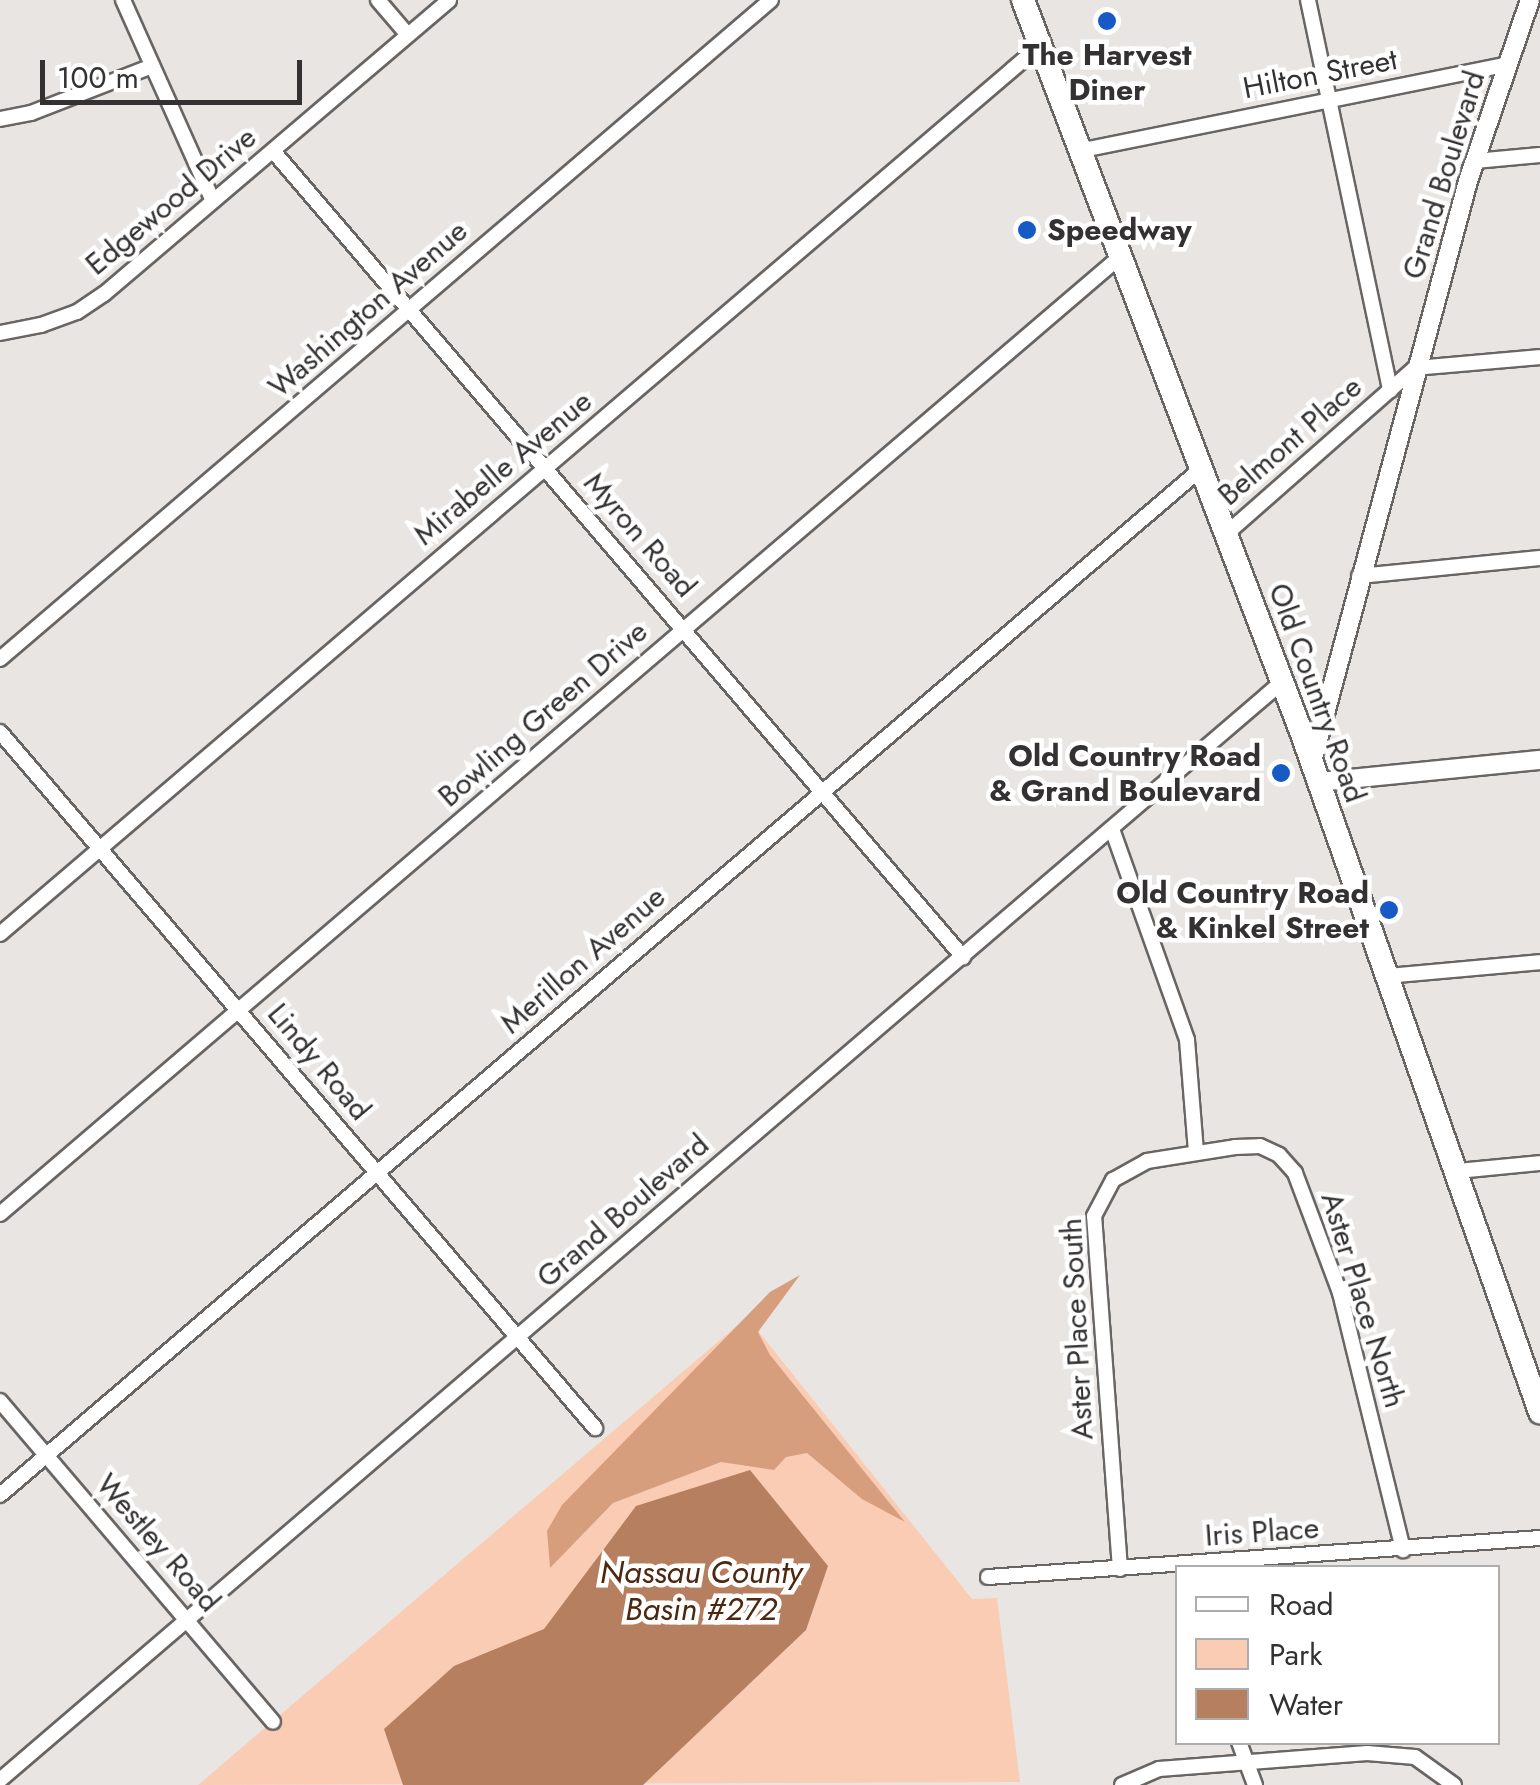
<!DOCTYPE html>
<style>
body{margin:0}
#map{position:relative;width:1540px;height:1785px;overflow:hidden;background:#e8e5e3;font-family:Jost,sans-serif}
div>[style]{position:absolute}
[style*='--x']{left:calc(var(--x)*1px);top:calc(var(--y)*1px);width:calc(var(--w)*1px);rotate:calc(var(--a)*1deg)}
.green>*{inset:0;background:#f9ccb3}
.forest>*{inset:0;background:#d79e7e}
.water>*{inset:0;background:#b67f60}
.roads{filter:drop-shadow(2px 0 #686563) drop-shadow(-2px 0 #686563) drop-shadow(0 2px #686563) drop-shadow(0 -2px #686563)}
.minor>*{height:14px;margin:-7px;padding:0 7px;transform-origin:7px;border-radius:7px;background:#fff}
.tertiary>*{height:18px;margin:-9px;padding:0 9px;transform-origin:9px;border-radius:9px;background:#fff}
.primary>*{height:22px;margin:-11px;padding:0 11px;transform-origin:11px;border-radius:11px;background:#fff}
.dots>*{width:28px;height:28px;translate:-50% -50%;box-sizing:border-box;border:5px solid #fff;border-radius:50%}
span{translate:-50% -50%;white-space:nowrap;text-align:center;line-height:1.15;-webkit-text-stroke:9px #fff;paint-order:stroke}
.poi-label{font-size:30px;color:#333131;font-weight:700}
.left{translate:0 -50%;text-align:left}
.right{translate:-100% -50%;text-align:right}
.street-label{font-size:30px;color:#333131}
.water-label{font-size:32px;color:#4d270f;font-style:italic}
.legend{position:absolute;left:1175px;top:1565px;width:325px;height:180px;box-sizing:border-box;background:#fff;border:2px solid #adadad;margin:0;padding:12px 18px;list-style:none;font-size:30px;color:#333131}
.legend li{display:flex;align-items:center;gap:20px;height:50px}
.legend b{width:50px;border:2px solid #adadad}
.scale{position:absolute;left:40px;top:60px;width:262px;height:45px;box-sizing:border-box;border:5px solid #333131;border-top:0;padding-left:12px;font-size:30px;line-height:35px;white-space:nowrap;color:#333131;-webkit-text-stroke:8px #fff;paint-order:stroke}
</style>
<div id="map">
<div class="green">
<div style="clip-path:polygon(747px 1317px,972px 1599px,997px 1598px,1020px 1782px,198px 1785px)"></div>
</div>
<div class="forest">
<div style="clip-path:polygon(800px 1275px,758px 1332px,770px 1355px,905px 1522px,862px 1499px,807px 1453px,786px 1457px,774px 1470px,721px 1462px,613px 1503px,550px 1568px,547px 1531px,562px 1505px,770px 1292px)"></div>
</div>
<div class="water">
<div style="clip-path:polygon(750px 1470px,828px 1566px,806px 1630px,643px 1785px,403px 1785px,384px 1729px,454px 1666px,544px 1629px,636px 1506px)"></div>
</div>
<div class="roads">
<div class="minor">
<div style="--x:123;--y:0;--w:220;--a:65.9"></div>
<div style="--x:378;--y:0;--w:45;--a:49.5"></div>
<div style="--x:1308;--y:0;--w:399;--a:78.1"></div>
<div style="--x:0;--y:119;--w:32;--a:-11"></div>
<div style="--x:31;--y:113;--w:130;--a:-21.2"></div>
<div style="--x:1083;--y:150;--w:434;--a:-11.4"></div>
<div style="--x:274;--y:152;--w:1060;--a:49.44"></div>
<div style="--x:1475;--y:161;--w:65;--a:-5.3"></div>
<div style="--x:0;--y:333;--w:42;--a:-11"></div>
<div style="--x:41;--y:325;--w:38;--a:-20"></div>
<div style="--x:77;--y:312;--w:32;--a:-34"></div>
<div style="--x:104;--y:294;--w:453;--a:-40.4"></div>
<div style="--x:1226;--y:534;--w:252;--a:-41.3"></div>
<div style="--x:1415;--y:368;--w:125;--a:-5"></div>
<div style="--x:1359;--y:576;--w:182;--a:-5.7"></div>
<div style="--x:0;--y:659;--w:1014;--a:-40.52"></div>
<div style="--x:0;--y:732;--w:916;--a:49.47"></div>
<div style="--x:1112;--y:829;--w:224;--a:70.4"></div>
<div style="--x:1187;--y:1040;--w:112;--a:85.4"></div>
<div style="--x:0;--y:934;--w:1370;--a:-40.5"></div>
<div style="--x:1387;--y:976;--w:154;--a:-5.2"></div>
<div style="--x:1457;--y:1171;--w:83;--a:-5.5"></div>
<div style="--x:0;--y:1214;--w:1476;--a:-40.52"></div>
<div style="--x:0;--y:1401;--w:421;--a:49.6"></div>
<div style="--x:0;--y:1495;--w:1581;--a:-40.51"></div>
<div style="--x:1120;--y:1569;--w:354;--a:-94.2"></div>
<div style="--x:1094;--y:1216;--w:41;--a:-62.2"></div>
<div style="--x:1113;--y:1180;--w:39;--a:-29"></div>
<div style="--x:1147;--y:1161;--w:89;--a:-9"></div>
<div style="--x:1235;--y:1147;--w:25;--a:-2"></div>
<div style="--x:1260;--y:1146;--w:21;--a:25"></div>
<div style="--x:1279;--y:1155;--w:24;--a:48"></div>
<div style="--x:1295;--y:1173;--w:128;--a:69.4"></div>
<div style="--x:1340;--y:1293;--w:265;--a:76.2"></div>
<div style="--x:988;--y:1577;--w:553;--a:-4.04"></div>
<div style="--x:1239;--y:1742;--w:46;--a:69.6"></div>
<div style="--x:0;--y:1780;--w:1687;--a:-40.58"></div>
<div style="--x:1122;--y:1785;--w:40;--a:-23.4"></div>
<div style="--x:1159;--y:1769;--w:209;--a:-4.4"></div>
<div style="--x:1367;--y:1753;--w:48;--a:4.8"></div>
<div style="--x:1415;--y:1757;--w:48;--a:35.7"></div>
</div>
<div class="tertiary">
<div style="--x:1312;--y:762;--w:602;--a:-74.97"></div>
<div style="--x:1468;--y:181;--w:191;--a:-71.1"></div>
<div style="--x:1319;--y:782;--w:222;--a:-5.7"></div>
</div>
<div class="primary">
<div style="--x:1023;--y:0;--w:785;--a:69.19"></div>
<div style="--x:1302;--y:734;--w:719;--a:70.66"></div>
</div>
</div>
<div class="dots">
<div style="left:1107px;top:21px;background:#175ac6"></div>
<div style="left:1027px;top:230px;background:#175ac6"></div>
<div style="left:1281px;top:773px;background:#175ac6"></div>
<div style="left:1389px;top:910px;background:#175ac6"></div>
</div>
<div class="poi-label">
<span style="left:1107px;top:72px">The Harvest<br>Diner</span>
<span class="left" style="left:1047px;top:230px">Speedway</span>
<span class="right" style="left:1261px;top:773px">Old Country Road<br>&amp; Grand Boulevard</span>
<span class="right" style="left:1369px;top:910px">Old Country Road<br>&amp; Kinkel Street</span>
</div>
<div class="street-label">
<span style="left:1320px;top:74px;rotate:-11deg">Hilton Street</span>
<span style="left:1444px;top:175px;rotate:-73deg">Grand Boulevard</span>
<span style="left:171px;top:201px;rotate:-40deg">Edgewood Drive</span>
<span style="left:368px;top:309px;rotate:-41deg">Washington Avenue</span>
<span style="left:1290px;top:441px;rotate:-41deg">Belmont Place</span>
<span style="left:503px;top:468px;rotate:-40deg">Mirabelle Avenue</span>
<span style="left:640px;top:535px;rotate:49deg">Myron Road</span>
<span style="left:1317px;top:693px;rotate:70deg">Old Country Road</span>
<span style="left:543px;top:714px;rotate:-41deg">Bowling Green Drive</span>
<span style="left:583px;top:960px;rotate:-41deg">Merillon Avenue</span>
<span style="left:319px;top:1062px;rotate:50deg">Lindy Road</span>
<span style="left:623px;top:1211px;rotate:-41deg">Grand Boulevard</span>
<span style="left:1363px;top:1300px;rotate:73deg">Aster Place North</span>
<span style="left:1077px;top:1329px;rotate:-93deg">Aster Place South</span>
<span style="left:1262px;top:1532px;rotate:-4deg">Iris Place</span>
<span style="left:158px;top:1543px;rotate:49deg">Westley Road</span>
</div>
<div class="water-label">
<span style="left:701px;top:1591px">Nassau County<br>Basin #272</span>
</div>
<ul class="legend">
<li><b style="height:12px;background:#fff"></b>Road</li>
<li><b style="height:28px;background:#f9ccb3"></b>Park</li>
<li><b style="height:28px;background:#b67f60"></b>Water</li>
</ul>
<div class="scale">100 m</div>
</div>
